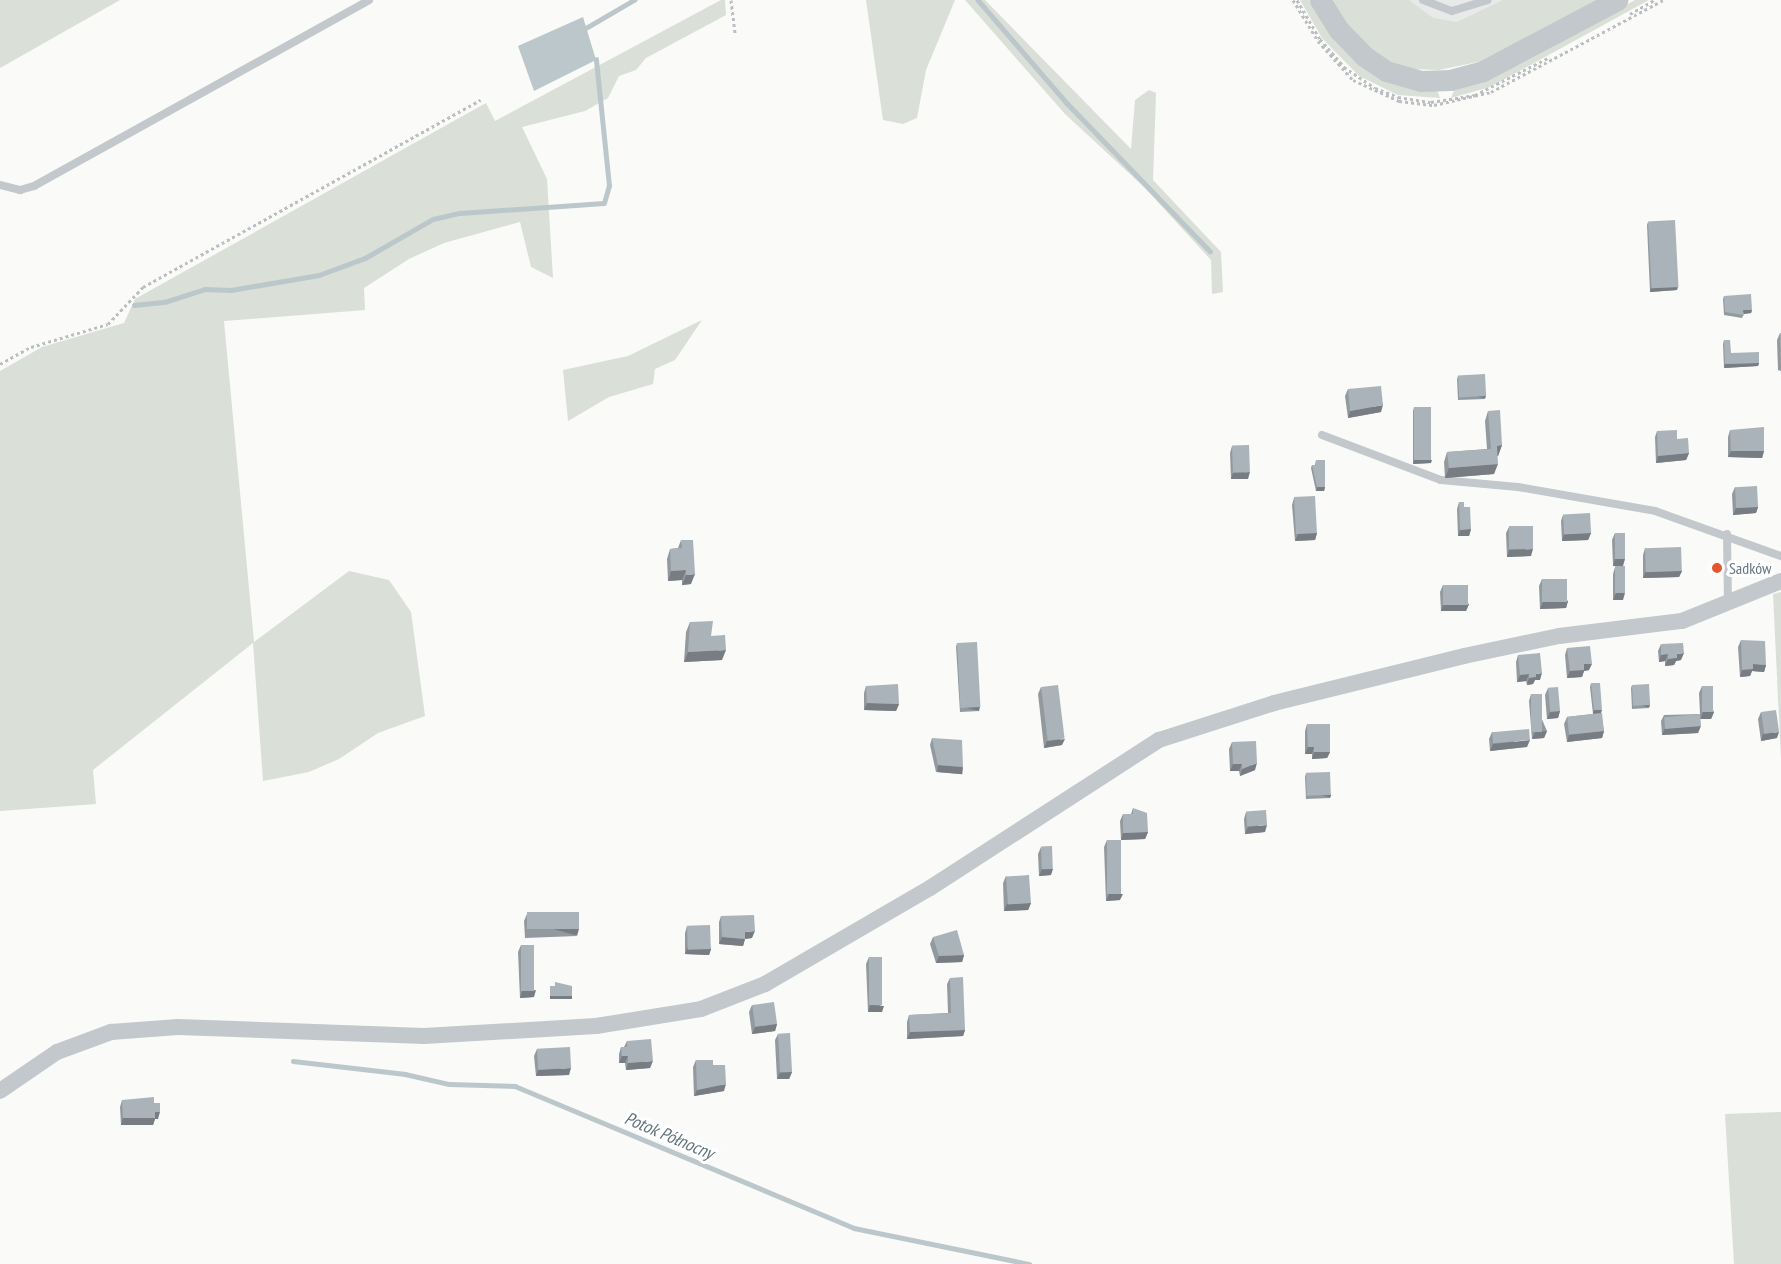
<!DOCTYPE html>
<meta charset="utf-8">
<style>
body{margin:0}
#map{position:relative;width:1781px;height:1264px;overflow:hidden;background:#fafaf8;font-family:"PT Sans Narrow",sans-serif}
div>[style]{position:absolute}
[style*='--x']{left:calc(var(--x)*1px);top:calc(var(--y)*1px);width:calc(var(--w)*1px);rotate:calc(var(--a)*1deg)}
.built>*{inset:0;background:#e8e9e9}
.green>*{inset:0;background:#dadfd7}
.water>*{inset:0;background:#bbc7cb}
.stream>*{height:4.5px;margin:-2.25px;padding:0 2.25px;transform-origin:2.25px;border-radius:2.25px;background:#bbc7cb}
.path>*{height:3px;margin-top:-1.5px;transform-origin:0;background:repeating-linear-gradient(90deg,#bbbfc2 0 3px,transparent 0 6px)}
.service>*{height:8px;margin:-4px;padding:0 4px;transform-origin:4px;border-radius:4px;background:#c3c8cc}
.minor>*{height:16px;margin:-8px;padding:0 8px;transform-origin:8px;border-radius:8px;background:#c3c8cc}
.tertiary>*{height:21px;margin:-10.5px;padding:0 10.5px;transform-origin:10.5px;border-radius:10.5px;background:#c3c8cc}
.wall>*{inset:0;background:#929a9f}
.shaded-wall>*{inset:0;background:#777d82;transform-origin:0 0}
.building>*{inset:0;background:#aab3b9;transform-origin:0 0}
.dots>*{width:16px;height:16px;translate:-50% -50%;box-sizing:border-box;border:3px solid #fff;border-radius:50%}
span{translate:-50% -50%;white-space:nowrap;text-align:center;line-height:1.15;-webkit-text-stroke:6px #fff;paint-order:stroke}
.poi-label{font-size:16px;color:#657683}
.left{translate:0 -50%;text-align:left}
.water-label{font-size:18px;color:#60757c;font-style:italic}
</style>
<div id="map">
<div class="built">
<div style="clip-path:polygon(1396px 0,1538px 0,1439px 54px)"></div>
</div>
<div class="green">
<div style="clip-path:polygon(0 0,120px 0,0 68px)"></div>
<div style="clip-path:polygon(721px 0,725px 0,726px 15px,646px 58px,636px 70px,619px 76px,608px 98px,585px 111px,522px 127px,547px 179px,553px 278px,531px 267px,520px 222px,444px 243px,409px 259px,364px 288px,365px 310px,224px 321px,254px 642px,349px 571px,389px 580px,411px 612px,425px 716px,378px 733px,339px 759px,309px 772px,263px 781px,253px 643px,93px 770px,96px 804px,0 811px,0 371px,42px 347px,124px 323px,135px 299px,486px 103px,495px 121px)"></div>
<div style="clip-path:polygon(866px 0,955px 0,926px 70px,917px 118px,903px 124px,883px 120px)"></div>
<div style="clip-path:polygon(965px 0,985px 0,1131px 149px,1135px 100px,1149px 90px,1156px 93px,1153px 180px,1221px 252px,1223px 292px,1212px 294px,1211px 260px,1145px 188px,1065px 114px)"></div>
<div style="clip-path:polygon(1300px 0,1309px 0,1332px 36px,1437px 90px,1440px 98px,1398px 95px,1359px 76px,1322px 38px)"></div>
<div style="clip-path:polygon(1329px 0,1409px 0,1433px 18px,1457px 22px,1503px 0,1600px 0,1487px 60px,1439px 70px,1411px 69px,1386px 61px,1359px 40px)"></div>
<div style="clip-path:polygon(1635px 0,1649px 0,1490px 87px,1451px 98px,1455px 88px,1518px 65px)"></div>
<div style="clip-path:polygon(702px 320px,675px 360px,655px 369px,653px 384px,609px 397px,568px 421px,563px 370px,628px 356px)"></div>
<div style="clip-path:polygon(1781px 592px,1781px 759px,1773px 594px)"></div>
<div style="clip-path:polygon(1781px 1112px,1781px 1264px,1734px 1264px,1725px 1114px)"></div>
</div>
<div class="water">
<div style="clip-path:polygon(583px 17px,596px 60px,534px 91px,518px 46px)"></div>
</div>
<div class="stream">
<div style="--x:978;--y:0;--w:136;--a:49.2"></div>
<div style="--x:1067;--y:103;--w:206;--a:46"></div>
<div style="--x:586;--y:28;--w:56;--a:-30.3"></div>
<div style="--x:134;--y:305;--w:31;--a:-6"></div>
<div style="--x:165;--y:302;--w:42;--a:-18"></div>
<div style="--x:205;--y:289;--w:26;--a:2"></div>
<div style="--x:231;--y:290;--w:89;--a:-9.7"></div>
<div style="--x:319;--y:275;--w:49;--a:-20.3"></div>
<div style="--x:365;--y:258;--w:78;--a:-29.8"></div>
<div style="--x:433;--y:219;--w:28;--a:-13"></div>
<div style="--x:460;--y:213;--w:144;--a:-4"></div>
<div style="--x:604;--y:203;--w:18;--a:-74"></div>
<div style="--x:609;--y:186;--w:127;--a:-95.9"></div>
<div style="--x:293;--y:1061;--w:113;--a:6.6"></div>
<div style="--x:405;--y:1074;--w:45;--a:12.8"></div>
<div style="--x:449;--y:1084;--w:66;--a:1.7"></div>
<div style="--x:515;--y:1086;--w:368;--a:22.7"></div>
<div style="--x:854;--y:1228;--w:179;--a:11.6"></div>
</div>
<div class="path">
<div style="--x:731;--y:0;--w:33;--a:83"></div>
<div style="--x:1293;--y:0;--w:48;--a:58.6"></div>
<div style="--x:1318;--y:41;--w:52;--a:48.1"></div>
<div style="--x:1353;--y:80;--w:51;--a:24.5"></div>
<div style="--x:1399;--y:101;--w:35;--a:7"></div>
<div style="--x:1434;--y:105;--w:58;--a:-12.8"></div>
<div style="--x:1491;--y:92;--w:195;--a:-28.1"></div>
<div style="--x:1297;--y:0;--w:45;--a:59.5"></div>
<div style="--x:1320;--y:39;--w:37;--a:49"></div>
<div style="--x:1344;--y:67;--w:37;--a:34"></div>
<div style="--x:1375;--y:88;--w:25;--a:21"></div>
<div style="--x:1398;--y:97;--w:33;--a:9"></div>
<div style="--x:1431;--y:102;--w:45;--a:-9"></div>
<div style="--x:1475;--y:95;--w:84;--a:-26.9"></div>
<div style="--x:1630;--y:14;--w:28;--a:-30"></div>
<div style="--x:0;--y:364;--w:35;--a:-29"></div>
<div style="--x:31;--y:347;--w:80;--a:-16.6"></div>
<div style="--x:108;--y:324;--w:51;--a:-46.6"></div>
<div style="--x:143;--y:287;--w:386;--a:-29"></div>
</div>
<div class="service">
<div style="--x:1423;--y:0;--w:31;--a:21"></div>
<div style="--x:1452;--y:11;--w:37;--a:-17"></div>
<div style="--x:0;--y:185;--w:21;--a:14"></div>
<div style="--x:20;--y:190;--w:15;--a:-16"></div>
<div style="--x:34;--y:186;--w:383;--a:-29"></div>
<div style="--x:1322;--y:435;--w:127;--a:20.7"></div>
<div style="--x:1441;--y:480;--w:77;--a:5.2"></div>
<div style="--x:1518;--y:487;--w:139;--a:9.9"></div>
<div style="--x:1655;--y:511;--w:134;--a:19.7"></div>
<div style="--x:1727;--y:534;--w:68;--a:89.2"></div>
</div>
<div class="minor">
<div style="--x:0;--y:1091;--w:69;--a:-34.4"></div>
<div style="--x:57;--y:1052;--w:58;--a:-20.3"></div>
<div style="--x:111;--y:1032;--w:67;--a:-4.3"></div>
<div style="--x:178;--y:1027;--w:246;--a:2.1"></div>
<div style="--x:424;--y:1036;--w:172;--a:-3.3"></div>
<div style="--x:596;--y:1026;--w:106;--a:-9.2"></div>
<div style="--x:701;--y:1009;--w:69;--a:-21.3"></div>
<div style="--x:765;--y:984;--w:191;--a:-30.2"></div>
<div style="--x:930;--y:888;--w:273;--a:-32.9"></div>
<div style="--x:1159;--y:740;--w:121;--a:-17.8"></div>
<div style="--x:1274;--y:703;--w:196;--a:-13.9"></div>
<div style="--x:1464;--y:656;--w:97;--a:-11.9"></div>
<div style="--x:1559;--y:636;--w:124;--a:-7"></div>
<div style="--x:1682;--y:621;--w:107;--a:-22"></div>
</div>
<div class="tertiary">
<div style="--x:1320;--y:0;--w:36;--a:58"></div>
<div style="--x:1339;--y:30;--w:36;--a:46"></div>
<div style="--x:1364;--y:56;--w:27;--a:34"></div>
<div style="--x:1386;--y:71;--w:36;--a:16"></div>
<div style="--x:1421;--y:81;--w:29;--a:-2"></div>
<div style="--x:1450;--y:80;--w:34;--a:-15"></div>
<div style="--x:1483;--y:71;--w:152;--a:-27.9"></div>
</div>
<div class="wall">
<div style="clip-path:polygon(1648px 222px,1677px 290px,1650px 292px,1647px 225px)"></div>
<div style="clip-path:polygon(1724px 296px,1752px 310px,1751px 313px,1744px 314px,1742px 318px,1724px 315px,1723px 299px)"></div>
<div style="clip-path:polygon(1780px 333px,1781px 333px,1781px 371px,1778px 370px,1777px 340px)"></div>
<div style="clip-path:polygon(1724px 340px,1731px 353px,1759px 363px,1758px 366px,1724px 368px,1723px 344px)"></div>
<div style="clip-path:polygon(1458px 376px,1485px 399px,1458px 400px,1457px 379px)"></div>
<div style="clip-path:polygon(1348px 389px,1381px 412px,1348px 418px,1345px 396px)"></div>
<div style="clip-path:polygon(1414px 407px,1431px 463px,1413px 464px,1413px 411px)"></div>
<div style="clip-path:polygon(1488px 411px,1502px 445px,1498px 456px,1497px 456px,1494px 474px,1445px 478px,1444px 462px,1447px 452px,1487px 449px,1485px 421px)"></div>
<div style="clip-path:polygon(1730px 430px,1764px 451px,1762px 458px,1728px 457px,1728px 437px)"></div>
<div style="clip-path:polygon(1657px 431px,1677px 439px,1689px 453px,1686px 460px,1656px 463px,1655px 437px)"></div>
<div style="clip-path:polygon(1232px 446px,1248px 479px,1231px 479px,1230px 453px)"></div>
<div style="clip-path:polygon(1316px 460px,1325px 487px,1324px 491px,1316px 491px,1311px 468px,1312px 465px,1315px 465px)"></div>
<div style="clip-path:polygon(1735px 487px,1758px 507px,1756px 513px,1733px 515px,1732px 494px)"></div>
<div style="clip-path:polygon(1294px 498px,1317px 533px,1315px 540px,1295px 541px,1292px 505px)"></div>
<div style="clip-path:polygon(1459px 502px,1464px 507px,1471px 529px,1469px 536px,1458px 536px,1457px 509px)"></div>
<div style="clip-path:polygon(1563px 515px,1591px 533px,1588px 540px,1562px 541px,1561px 521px)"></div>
<div style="clip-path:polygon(1509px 527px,1531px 556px,1507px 557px,1506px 533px)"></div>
<div style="clip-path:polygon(1615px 533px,1623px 566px,1613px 566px,1612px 540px)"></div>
<div style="clip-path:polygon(681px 540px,691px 584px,682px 585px,682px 580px,668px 581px,667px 559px,670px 549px,678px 548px)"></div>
<div style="clip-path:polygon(1645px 548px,1682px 571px,1679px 577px,1643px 578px,1643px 555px)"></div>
<div style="clip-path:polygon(1615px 567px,1623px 600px,1613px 600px,1613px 574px)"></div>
<div style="clip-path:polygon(1542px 579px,1568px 601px,1566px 608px,1540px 609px,1539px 586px)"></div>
<div style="clip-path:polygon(1443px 585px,1469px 604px,1466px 611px,1441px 611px,1440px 592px)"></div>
<div style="clip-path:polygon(690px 622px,711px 636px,722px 660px,684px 662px,686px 632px)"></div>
<div style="clip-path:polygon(1741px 640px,1766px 665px,1764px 672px,1752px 671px,1750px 676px,1740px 677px,1738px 647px)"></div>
<div style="clip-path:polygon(957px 643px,979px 711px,960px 712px,956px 647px)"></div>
<div style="clip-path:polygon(1661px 644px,1681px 660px,1676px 661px,1674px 665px,1665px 666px,1665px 661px,1659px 662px,1658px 651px)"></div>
<div style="clip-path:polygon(1567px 648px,1589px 670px,1584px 671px,1582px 677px,1567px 678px,1565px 655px)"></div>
<div style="clip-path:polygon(1518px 655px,1540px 680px,1535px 680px,1533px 684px,1527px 685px,1526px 681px,1517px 682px,1516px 662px)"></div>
<div style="clip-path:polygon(1591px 683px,1601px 713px,1604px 731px,1602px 738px,1567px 742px,1564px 724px,1567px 717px,1593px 714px,1590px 687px)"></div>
<div style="clip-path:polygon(1632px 685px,1649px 708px,1632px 709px,1631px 688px)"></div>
<div style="clip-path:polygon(866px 686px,899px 704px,896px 711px,864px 710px,864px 693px)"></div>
<div style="clip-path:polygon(1702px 686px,1714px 712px,1711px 719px,1700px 719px,1698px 733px,1662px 735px,1661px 721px,1664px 715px,1700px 714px,1699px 693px)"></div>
<div style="clip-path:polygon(1041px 687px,1062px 745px,1044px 748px,1038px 694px)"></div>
<div style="clip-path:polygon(1548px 688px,1560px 711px,1558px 718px,1547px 719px,1545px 695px)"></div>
<div style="clip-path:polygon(1531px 694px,1547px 731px,1544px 738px,1532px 739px,1529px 701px)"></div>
<div style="clip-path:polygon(1761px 712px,1777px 738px,1761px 741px,1758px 719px)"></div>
<div style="clip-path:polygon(1307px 724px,1330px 752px,1327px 758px,1312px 759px,1312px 754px,1305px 754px,1305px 731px)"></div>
<div style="clip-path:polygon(1492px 732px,1527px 747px,1490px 751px,1489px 739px)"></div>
<div style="clip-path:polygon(932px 738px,963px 767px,961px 774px,936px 772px,930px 745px)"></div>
<div style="clip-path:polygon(1232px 742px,1255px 770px,1240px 776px,1239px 771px,1230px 771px,1229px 749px)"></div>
<div style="clip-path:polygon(1306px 773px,1331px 795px,1330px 798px,1306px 799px,1305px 777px)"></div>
<div style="clip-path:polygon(1133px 808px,1148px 832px,1145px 839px,1121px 840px,1120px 821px,1123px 814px,1131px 814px)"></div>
<div style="clip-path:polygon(1246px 812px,1265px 832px,1245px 834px,1244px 819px)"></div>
<div style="clip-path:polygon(1107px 840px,1120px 900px,1106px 901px,1104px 847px)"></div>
<div style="clip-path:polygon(1041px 847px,1051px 875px,1039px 876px,1038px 854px)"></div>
<div style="clip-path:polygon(1006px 876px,1031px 903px,1028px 910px,1004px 911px,1003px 883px)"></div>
<div style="clip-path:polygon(527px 914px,577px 936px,525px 938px,524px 921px)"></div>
<div style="clip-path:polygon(721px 916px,752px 938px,745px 939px,743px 946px,719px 944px,719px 922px)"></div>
<div style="clip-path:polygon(687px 926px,711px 949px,709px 955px,685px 954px,685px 933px)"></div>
<div style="clip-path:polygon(933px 937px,964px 955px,962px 962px,936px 963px,930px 944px)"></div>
<div style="clip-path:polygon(521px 945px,534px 997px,520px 998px,518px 952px)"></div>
<div style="clip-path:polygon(869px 957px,882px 1012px,868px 1012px,866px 964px)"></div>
<div style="clip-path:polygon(950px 978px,965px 1030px,963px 1036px,907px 1039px,907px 1022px,909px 1015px,948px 1013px,947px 984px)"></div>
<div style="clip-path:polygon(752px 1005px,777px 1024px,775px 1031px,752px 1034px,749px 1012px)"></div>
<div style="clip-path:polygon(778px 1034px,792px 1072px,789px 1079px,777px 1079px,775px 1040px)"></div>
<div style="clip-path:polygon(627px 1041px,650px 1068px,626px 1070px,625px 1063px,619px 1063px,619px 1054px,621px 1047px,624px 1047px)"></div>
<div style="clip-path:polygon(537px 1049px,569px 1075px,536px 1076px,534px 1056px)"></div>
<div style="clip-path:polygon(696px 1060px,713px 1065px,724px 1091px,694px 1096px,693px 1067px)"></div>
<div style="clip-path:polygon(122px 1100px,154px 1103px,158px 1119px,155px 1119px,153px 1125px,121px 1125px,120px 1107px)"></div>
</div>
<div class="shaded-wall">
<div style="clip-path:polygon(1678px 287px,1677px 290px,1650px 292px,1651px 288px)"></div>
<div style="clip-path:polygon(1743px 310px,1752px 310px,1751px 313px,1742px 314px)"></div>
<div style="clip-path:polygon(1759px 363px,1758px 366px,1724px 368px,1725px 364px)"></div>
<div style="left:1486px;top:396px;width:3px;height:27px;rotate:108deg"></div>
<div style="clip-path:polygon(1383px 405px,1381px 412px,1348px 418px,1350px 411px)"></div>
<div style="clip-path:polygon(1502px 445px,1498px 456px,1493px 456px,1497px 446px)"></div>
<div style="clip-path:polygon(1731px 451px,1764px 451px,1762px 458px,1728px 457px)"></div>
<div style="clip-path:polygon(1689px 453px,1686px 460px,1656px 463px,1658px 456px)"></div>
<div style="clip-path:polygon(1414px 460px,1432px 460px,1431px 463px,1413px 464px)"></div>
<div style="clip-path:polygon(1498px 464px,1494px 474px,1445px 478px,1449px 468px)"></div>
<div style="clip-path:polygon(1250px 472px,1248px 479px,1231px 479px,1233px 473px)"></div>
<div style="clip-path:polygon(1317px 487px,1325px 487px,1324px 491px,1316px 491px)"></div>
<div style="clip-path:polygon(1758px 507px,1756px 513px,1733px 515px,1736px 508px)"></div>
<div style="clip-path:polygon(1471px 529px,1469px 536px,1458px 536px,1460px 530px)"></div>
<div style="clip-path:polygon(1317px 533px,1315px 540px,1295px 541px,1298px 534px)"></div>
<div style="clip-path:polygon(1591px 533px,1588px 540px,1562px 541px,1564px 534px)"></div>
<div style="clip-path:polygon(1533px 549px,1531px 556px,1507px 557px,1509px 550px)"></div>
<div style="clip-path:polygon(1615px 559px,1625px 559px,1623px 566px,1613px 566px)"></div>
<div style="clip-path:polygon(686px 570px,682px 580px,668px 581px,671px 571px)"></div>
<div style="clip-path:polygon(1646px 571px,1682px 571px,1679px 577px,1643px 578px)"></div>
<div style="clip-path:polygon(695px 574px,691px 584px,682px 585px,686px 575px)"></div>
<div style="clip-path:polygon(1616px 593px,1625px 593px,1623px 600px,1613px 600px)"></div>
<div style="clip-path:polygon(1568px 601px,1566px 608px,1540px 609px,1543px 602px)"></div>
<div style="clip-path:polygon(1469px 604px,1466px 611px,1441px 611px,1443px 605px)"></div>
<div style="clip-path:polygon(726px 650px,722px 660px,684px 662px,688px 652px)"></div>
<div style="clip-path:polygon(1684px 653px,1681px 660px,1676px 661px,1674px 665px,1665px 666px,1668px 659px,1677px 654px)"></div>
<div style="clip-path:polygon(1668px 654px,1665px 661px,1659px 662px,1661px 655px)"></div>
<div style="clip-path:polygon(1584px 664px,1592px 664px,1589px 670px,1584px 671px,1582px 677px,1567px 678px,1570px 671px)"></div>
<div style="clip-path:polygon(1753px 664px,1766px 665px,1764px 672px,1752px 671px,1750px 676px,1740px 677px,1742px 670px)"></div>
<div style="clip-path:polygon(1542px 673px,1540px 680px,1535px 680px,1533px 684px,1527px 685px,1529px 678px,1536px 674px)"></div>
<div style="clip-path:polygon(1529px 674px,1526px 681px,1517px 682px,1520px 675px)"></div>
<div style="clip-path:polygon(867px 703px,899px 704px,896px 711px,864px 710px)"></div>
<div style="left:1650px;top:705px;width:3px;height:17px;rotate:108deg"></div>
<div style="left:980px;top:707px;width:4px;height:19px;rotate:104deg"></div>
<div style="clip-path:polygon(1594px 710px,1602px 710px,1601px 713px,1593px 714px)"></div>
<div style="clip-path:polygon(1560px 711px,1558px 718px,1547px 719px,1550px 712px)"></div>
<div style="clip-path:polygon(1703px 712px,1714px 712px,1711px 719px,1700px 719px)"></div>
<div style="clip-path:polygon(1701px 726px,1698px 733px,1662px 735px,1665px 728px)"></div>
<div style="clip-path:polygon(1547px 731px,1544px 738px,1532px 739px,1535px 732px)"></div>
<div style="clip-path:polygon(1604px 731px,1602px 738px,1567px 742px,1569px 735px)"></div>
<div style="clip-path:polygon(1779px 732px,1777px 738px,1761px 741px,1763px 734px)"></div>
<div style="clip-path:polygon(1065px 739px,1062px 745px,1044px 748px,1047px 741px)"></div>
<div style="clip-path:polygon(1530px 740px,1527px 747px,1490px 751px,1493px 744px)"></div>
<div style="clip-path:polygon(1308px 747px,1314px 747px,1312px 754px,1305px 754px)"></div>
<div style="clip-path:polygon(1314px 752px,1330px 752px,1327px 758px,1312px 759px)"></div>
<div style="clip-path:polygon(1257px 763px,1255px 770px,1240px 776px,1242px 769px)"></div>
<div style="clip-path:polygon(1233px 764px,1242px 764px,1239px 771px,1230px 771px)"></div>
<div style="left:938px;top:765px;width:25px;height:7px;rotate:5deg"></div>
<div style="left:1331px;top:795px;width:3px;height:24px;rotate:108deg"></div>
<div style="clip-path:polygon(1267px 825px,1265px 832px,1245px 834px,1248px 827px)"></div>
<div style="clip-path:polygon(1148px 832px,1145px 839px,1121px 840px,1123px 833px)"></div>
<div style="clip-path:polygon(1042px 869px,1053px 869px,1051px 875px,1039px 876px)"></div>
<div style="clip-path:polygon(1109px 894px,1123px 894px,1120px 900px,1106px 901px)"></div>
<div style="clip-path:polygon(1031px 903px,1028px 910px,1004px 911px,1007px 904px)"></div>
<div style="left:579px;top:929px;width:7px;height:52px;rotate:106deg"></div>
<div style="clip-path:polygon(755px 931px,752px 938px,743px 939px,745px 932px)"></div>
<div style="clip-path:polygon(722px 937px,745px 939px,743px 946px,719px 944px)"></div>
<div style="clip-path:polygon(688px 947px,711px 949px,709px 955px,685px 954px)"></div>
<div style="clip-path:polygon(964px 955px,962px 962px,936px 963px,939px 956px)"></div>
<div style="clip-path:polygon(536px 990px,534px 997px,520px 998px,522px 991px)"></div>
<div style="left:550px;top:996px;width:22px;height:3px"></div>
<div style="clip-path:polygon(870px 1005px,884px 1006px,882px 1012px,868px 1012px)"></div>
<div style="clip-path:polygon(777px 1024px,775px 1031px,752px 1034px,755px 1027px)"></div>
<div style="clip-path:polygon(965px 1030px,963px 1036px,907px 1039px,910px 1032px)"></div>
<div style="clip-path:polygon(622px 1056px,628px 1056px,625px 1063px,619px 1063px)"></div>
<div style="clip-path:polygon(653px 1061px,650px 1068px,626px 1070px,628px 1063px)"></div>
<div style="clip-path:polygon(571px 1068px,569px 1075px,536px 1076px,538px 1070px)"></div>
<div style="clip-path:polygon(780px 1072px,792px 1072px,789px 1079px,777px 1079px)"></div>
<div style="clip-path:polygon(726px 1084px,724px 1091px,694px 1096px,697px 1090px)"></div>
<div style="clip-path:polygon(155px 1112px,160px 1112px,158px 1119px,155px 1119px,153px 1125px,121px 1125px,123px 1118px)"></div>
</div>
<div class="building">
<div style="left:1675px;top:220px;width:67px;height:27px;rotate:87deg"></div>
<div style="clip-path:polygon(1751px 294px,1752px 310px,1743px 310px,1744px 315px,1725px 312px,1724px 296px)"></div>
<div style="clip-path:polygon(1780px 333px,1781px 333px,1781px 363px)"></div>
<div style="clip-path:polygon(1724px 340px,1730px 340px,1731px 353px,1759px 352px,1759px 363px,1725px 364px)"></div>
<div style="left:1485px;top:374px;width:22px;height:27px;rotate:87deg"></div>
<div style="clip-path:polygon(1381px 386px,1383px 405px,1350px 411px,1348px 389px)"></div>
<div style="left:1414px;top:407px;width:17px;height:53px"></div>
<div style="clip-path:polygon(1500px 410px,1502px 445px,1497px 446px,1498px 464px,1449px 468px,1447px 452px,1491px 449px,1488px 411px)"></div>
<div style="clip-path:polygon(1764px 427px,1764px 451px,1731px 451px,1730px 430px)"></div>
<div style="clip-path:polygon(1677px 430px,1677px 439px,1688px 438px,1689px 453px,1658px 456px,1657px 431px)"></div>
<div style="left:1249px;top:445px;width:27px;height:17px;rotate:88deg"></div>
<div style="clip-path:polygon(1316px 460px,1325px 460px,1325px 487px,1317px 487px,1312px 465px,1316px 465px)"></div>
<div style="left:1757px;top:486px;width:21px;height:22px;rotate:87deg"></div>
<div style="left:1315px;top:496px;width:37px;height:21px;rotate:87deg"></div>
<div style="clip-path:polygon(1459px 502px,1464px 502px,1464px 507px,1470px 507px,1471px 529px,1460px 530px)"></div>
<div style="left:1590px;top:513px;width:20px;height:27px;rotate:87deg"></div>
<div style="left:1533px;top:526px;width:23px;height:24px;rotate:90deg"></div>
<div style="left:1615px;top:533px;width:10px;height:26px"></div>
<div style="clip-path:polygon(681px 540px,693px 540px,695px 574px,686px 575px,686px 570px,671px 571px,670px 549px,682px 548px)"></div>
<div style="left:1681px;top:547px;width:24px;height:36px;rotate:88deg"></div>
<div style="left:1625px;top:566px;width:27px;height:10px;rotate:90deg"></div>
<div style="left:1542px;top:579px;width:25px;height:23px"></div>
<div style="left:1443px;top:585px;width:25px;height:20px"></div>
<div style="clip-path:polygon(713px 621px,711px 636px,725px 635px,726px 650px,688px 652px,690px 622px)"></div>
<div style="clip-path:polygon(1741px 640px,1765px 641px,1766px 665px,1753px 664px,1753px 669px,1742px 670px)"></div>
<div style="left:977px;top:642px;width:65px;height:20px;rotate:87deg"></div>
<div style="clip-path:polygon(1683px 643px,1684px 653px,1677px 654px,1677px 658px,1668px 659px,1668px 654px,1661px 655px,1661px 644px)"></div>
<div style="clip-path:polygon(1590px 646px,1592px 664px,1584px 664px,1584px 670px,1570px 671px,1567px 648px)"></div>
<div style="clip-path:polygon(1540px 653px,1542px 673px,1536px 674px,1536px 677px,1529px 678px,1529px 674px,1520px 675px,1518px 655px)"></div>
<div style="clip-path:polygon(1591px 683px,1600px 683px,1602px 710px,1594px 710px)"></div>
<div style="clip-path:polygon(898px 684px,899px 704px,867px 703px,866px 686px)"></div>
<div style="left:1649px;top:684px;width:21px;height:17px;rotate:87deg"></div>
<div style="left:1058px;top:685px;width:54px;height:17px;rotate:83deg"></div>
<div style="left:1702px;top:686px;width:11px;height:26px"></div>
<div style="left:1558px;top:687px;width:24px;height:10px;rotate:85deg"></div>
<div style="left:1531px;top:694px;width:11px;height:38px"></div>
<div style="left:1776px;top:710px;width:22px;height:15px;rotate:82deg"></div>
<div style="left:1602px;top:713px;width:18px;height:35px;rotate:84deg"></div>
<div style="left:1700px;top:714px;width:12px;height:36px;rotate:85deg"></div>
<div style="clip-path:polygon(1307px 724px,1330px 724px,1330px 752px,1314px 752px,1314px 747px,1308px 747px)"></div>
<div style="left:1529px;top:729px;width:11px;height:37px;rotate:85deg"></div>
<div style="clip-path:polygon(932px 738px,962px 740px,963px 767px,938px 765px)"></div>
<div style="clip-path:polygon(1256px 741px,1257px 763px,1242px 769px,1242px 764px,1233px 764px,1232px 742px)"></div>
<div style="left:1330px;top:772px;width:23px;height:24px;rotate:88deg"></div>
<div style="clip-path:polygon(1133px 808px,1147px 813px,1148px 832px,1123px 833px,1123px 814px,1133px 814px)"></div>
<div style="left:1266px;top:810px;width:15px;height:20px;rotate:86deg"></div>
<div style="left:1107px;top:840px;width:14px;height:54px"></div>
<div style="left:1052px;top:846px;width:23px;height:11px;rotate:88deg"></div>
<div style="left:1029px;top:875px;width:28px;height:23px;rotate:86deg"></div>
<div style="left:579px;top:912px;width:17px;height:52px;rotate:90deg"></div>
<div style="clip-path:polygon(754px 915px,755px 931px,745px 932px,745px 939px,722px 937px,721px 916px)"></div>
<div style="left:710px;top:925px;width:24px;height:23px;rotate:88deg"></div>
<div style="clip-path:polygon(957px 930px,964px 955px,939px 956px,933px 937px)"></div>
<div style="left:521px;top:945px;width:13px;height:46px"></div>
<div style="left:869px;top:957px;width:13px;height:48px"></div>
<div style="clip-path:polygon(963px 977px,965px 1030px,910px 1032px,909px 1015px,951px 1013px,950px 978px)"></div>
<div style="clip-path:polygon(555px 982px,572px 986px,572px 996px,550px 996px,550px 986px,555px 986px)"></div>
<div style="left:774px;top:1002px;width:22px;height:22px;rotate:82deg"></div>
<div style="left:790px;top:1033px;width:39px;height:12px;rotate:87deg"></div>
<div style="clip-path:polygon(651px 1039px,653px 1061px,628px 1063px,628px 1056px,622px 1056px,621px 1047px,627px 1047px,627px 1041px)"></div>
<div style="left:570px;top:1047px;width:21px;height:33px;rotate:87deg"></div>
<div style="clip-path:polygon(696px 1060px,713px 1060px,713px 1065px,725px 1065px,726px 1084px,697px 1090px)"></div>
<div style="clip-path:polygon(154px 1097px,154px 1103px,160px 1103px,160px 1112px,155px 1112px,155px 1118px,123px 1118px,122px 1100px)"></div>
</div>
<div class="dots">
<div style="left:1717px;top:568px;background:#e4572e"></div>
</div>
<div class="poi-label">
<span class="left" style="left:1729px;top:568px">Sadków</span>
</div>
<div class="water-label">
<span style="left:669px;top:1136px;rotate:23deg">Potok Północny</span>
</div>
</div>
